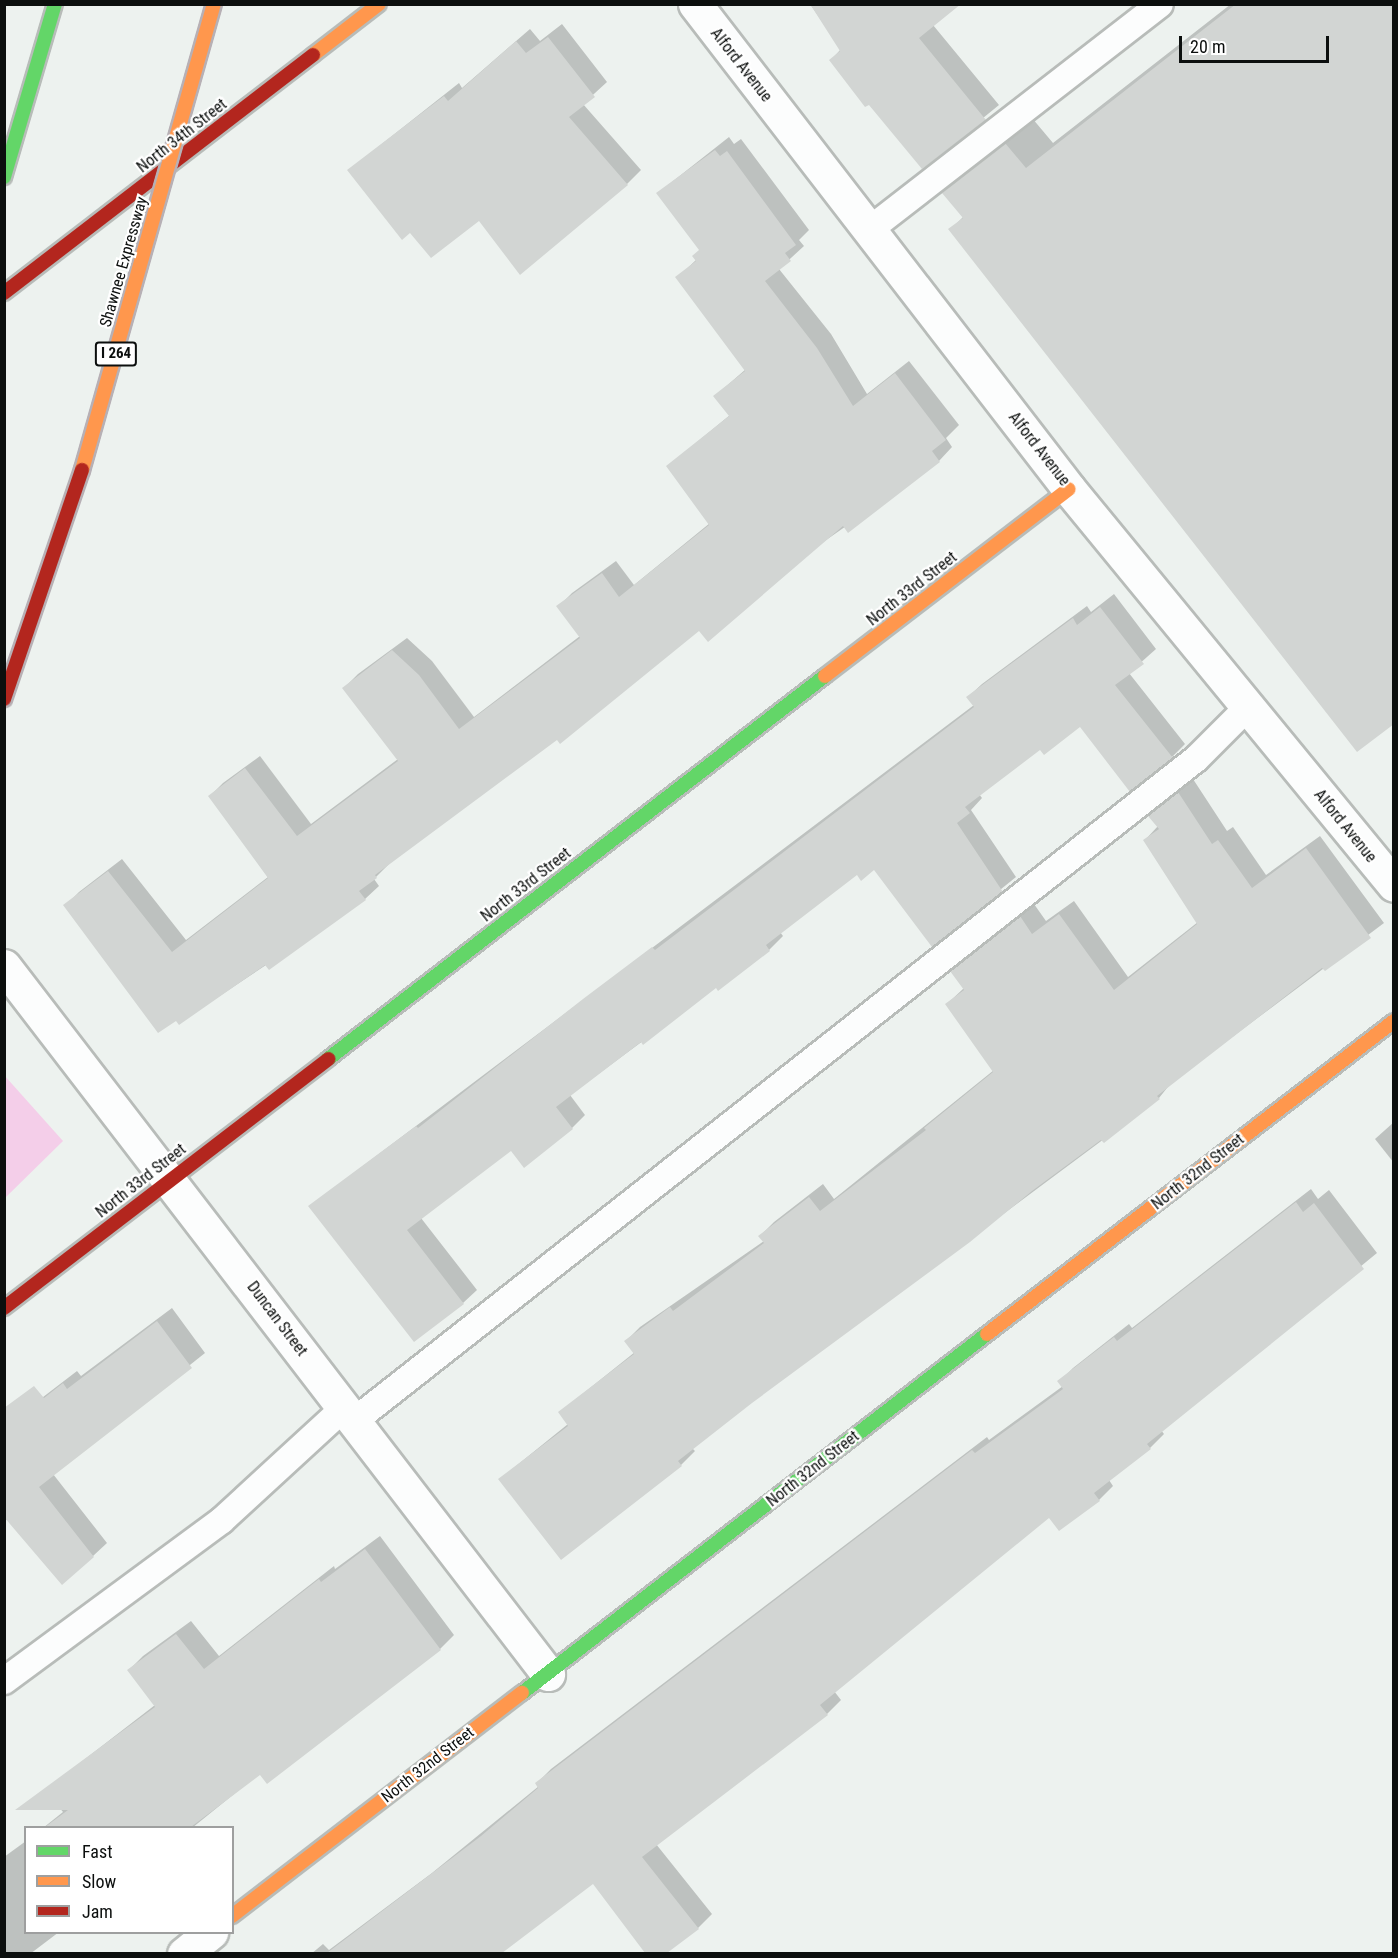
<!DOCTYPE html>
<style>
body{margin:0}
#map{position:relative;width:1398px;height:1958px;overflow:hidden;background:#edf2ef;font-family:"Roboto Condensed",sans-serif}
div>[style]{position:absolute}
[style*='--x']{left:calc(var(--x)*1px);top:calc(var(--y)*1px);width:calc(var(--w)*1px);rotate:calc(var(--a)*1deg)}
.green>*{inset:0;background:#f4cee9}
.shadow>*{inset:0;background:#0003}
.building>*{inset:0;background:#d2d5d3}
.roads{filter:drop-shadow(2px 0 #b8bcb9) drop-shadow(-2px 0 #b8bcb9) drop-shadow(0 2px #b8bcb9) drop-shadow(0 -2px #b8bcb9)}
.lane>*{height:26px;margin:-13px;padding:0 13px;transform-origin:13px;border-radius:13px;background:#fcfdfd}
.street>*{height:33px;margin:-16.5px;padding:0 16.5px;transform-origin:16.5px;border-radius:16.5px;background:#fcfdfd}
.fast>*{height:14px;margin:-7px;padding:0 7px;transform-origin:7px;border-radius:7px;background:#63d668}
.slow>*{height:14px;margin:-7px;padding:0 7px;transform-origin:7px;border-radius:7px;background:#ff974d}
.jam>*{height:14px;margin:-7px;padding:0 7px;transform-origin:7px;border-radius:7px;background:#b3261e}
.bridges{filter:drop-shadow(2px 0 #b7b0b5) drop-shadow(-2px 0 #b7b0b5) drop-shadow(0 2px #b7b0b5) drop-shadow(0 -2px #b7b0b5)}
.slow-bridge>*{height:14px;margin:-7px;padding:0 7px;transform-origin:7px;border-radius:7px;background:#ff974d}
.jam-bridge>*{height:14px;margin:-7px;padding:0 7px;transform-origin:7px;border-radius:7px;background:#b3261e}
span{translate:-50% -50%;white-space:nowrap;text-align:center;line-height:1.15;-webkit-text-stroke:4.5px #fff;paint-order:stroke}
.shield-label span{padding:2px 4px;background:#fff;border:2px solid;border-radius:4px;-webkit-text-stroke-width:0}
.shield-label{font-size:15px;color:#0c0f0e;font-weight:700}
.street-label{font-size:16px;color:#0c0f0e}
.frame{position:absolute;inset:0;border:6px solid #0c0f0e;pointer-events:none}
.legend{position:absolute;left:24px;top:1826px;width:210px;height:108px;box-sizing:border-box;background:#fff;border:2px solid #9e9f9f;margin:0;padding:8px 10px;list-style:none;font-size:18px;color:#0c0f0e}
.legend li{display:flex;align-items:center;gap:12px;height:30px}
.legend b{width:30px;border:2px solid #9e9f9f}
.scale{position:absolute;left:1179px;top:36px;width:150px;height:27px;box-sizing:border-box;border:3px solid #0c0f0e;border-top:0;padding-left:8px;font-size:18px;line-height:21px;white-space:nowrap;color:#0c0f0e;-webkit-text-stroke:4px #fff;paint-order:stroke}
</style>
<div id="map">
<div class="green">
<div style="clip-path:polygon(4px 1075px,63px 1141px,5px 1198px,4px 1198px)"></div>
</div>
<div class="shadow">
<div style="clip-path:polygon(810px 4px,947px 4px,933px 25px,999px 105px,923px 167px,831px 60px,841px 49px)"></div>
<div style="clip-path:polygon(1231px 4px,1394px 4px,950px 230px,963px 217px,944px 193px,970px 166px,1032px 118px,1053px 143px)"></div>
<div style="clip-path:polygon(562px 24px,607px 82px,583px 104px,641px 170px,627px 184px,480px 218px,349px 170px,459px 83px,462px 88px,530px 29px,540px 41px)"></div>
<div style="clip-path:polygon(729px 137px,734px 144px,741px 139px,809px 230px,799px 240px,804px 246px,779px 269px,831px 334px,867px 394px,909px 361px,959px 425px,946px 438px,952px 447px,939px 461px,699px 629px,390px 863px,374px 879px,379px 886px,365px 899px,179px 1023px,65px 906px,79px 892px,122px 859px,186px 940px,268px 877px,210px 796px,223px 783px,260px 756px,311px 824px,398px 759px,344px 688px,358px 674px,407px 638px,432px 661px,474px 717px,580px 636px,558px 607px,572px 593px,616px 561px,634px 585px,710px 523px,668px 466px,730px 415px,715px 396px,746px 369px,677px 278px,696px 260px,700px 250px,658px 193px)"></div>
<div style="clip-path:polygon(1114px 594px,1156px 649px,1129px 673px,1185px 744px,1172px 757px,1081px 725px,1041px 748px,979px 794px,982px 798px,971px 810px,1016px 877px,932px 945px,874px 868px,857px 873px,780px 932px,783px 936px,769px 950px,719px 989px,717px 986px,570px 1095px,585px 1115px,572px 1128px,512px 1149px,421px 1218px,477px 1290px,463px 1303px,310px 1206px,974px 705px,968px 697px,982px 684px,1087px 606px,1091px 612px)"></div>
<div style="clip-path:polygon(1193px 779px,1227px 831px,1233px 827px,1266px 875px,1320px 836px,1384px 923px,1171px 1083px,1159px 1098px,751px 1402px,692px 1448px,695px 1451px,681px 1465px,500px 1479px,568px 1424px,560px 1412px,635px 1352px,626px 1341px,640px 1327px,764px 1241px,760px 1236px,774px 1222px,823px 1184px,834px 1199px,994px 1070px,947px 1004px,964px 988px,952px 972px,966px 958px,1034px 904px,1046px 921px,1074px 901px,1128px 977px,1198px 922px,1145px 840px,1158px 826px,1150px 816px)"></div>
<div style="clip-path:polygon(1394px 1122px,1394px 1163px,1375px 1139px)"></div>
<div style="clip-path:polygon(1311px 1189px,1318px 1199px,1329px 1190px,1377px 1253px,1161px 1430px,1164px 1434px,1150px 1448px,1109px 1480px,1113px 1486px,1099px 1500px,1060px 1529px,1049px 1515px,834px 1691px,841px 1700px,827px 1714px,656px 1844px,712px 1914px,698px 1928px,664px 1954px,647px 1954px,593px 1881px,521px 1913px,467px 1954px,311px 1954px,323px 1944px,329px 1950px,432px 1873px,539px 1786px,537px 1783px,551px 1769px,987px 1437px,989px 1440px,1063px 1386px,1059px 1382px,1073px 1368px,1129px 1324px,1132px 1328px)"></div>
<div style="clip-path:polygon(172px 1308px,205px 1353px,53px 1474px,107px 1543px,93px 1556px,8px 1519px,4px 1521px,4px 1427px,77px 1371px,81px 1376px)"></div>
<div style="clip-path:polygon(380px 1536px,454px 1635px,440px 1649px,267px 1782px,260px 1773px,192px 1828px,43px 1828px,63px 1812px,45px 1790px,155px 1705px,129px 1670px,143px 1656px,191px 1621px,219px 1656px,334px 1566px,335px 1569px)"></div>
<div style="clip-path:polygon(26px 1841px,26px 1932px,59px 1932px,30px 1954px,4px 1954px,4px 1857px)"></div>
</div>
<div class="building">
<div style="clip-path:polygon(810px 4px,961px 4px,919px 38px,986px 120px,922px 169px,869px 105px,865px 107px,829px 60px,840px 51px)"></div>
<div style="clip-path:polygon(1236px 4px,1394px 4px,1394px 724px,1357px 752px,948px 229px,963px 218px,942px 193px,1005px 143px,1026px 168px)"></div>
<div style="clip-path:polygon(548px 37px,595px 97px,569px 117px,628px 185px,520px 275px,479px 221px,431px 258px,410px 233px,402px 240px,347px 170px,444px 96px,448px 101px,516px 41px,526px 53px)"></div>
<div style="clip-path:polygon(715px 150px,720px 156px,727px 151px,796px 245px,785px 253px,791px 261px,765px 281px,817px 348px,853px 406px,895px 373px,946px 440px,932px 451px,940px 462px,848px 533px,843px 526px,708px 642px,699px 631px,560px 744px,557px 740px,375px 875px,377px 878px,359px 891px,366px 900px,269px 970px,265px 965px,179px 1025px,176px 1021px,158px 1033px,63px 905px,108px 871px,172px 952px,268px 878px,208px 796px,245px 768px,297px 836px,398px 761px,342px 688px,392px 650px,419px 675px,459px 729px,580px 638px,556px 606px,602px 573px,619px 597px,709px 525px,666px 466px,729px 416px,713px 396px,745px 371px,675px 277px,696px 261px,692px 256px,699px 250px,656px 193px)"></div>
<div style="clip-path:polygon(1100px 607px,1144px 664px,1115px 685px,1173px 758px,1130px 792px,1080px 727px,1044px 755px,1040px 750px,965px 807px,970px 813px,957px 823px,1003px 892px,932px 947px,874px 870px,861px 881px,857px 875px,766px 945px,770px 951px,718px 991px,716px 988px,643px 1045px,641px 1042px,556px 1107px,573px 1129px,524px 1168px,511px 1151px,407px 1230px,464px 1304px,414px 1342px,308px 1206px,416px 1126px,418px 1128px,583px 999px,652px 947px,655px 950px,974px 707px,966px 697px,1073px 618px,1077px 625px)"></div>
<div style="clip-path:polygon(1178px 792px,1212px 844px,1218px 840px,1252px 888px,1306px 848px,1371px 938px,1325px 971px,1322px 968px,1157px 1096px,1160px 1099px,1104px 1143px,1101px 1140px,1032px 1191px,970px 1242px,752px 1403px,678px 1461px,682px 1466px,561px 1560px,498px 1479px,568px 1426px,558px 1412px,634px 1354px,624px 1341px,670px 1307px,673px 1311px,764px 1243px,758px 1236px,809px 1197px,820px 1211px,926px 1130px,924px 1128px,993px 1072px,945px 1004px,964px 990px,950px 971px,1020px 916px,1032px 934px,1059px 914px,1114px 990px,1197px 924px,1143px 840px,1159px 829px,1148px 816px)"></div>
<div style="clip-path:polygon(1296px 1202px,1303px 1212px,1314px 1203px,1364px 1269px,1147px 1444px,1151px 1449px,1094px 1493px,1100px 1501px,1059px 1531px,1049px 1518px,820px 1705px,828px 1715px,642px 1857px,699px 1929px,667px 1953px,645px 1953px,593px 1884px,502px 1953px,327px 1953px,481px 1836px,538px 1788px,535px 1783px,972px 1450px,975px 1453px,1063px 1389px,1057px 1381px,1114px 1337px,1117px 1341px)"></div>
<div style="clip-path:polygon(157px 1321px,192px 1368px,39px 1487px,94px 1557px,62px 1585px,4px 1517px,4px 1408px,34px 1386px,44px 1398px,63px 1383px,67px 1389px)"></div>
<div style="clip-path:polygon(365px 1549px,441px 1650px,267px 1784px,260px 1775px,191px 1827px,45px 1827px,68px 1810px,15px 1810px,155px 1707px,127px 1670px,176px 1634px,204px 1669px,319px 1579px,321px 1582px)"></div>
</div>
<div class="roads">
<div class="lane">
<div style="--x:869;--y:230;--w:368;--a:-37.8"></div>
<div style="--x:354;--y:1421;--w:1071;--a:-38.18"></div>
<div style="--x:1196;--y:759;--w:74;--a:-45"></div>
<div style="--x:4;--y:1681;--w:270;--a:-36.4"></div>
<div style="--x:221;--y:1521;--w:167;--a:-42.6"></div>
</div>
<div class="street">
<div style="--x:695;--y:4;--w:612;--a:52.36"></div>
<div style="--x:1069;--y:489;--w:512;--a:50.62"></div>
<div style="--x:4;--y:966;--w:893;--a:52.46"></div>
<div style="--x:184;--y:1954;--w:35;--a:-39"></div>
</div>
<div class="fast">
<div style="--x:4;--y:177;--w:180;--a:-73.6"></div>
<div style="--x:328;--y:1059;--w:627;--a:-37.62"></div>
<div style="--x:522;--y:1693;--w:587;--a:-37.67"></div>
</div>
<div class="slow">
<div style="--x:313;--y:55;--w:83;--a:-37.7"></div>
<div style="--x:825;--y:676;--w:307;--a:-37.5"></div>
<div style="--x:987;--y:1334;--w:513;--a:-37.56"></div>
<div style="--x:232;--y:1916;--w:366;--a:-37.6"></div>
</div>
<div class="jam">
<div style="--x:4;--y:293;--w:390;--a:-37.6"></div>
<div style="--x:4;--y:1308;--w:409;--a:-37.5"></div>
</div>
</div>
<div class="bridges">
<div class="slow-bridge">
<div style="--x:82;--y:470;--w:484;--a:-74.2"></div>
</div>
<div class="jam-bridge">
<div style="--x:4;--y:699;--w:242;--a:-71.2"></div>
</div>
</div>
<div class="shield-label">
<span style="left:116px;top:354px">I 264</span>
</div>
<div class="street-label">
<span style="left:741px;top:65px;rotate:52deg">Alford Avenue</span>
<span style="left:182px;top:136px;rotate:-38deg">North 34th Street</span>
<span style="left:124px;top:262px;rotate:-74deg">Shawnee Expressway</span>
<span style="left:1039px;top:449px;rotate:52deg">Alford Avenue</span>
<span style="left:912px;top:589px;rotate:-38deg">North 33rd Street</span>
<span style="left:1345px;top:826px;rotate:51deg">Alford Avenue</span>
<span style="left:526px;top:885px;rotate:-38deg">North 33rd Street</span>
<span style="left:1198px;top:1172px;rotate:-38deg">North 32nd Street</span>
<span style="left:141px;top:1181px;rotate:-38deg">North 33rd Street</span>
<span style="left:277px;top:1319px;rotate:53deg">Duncan Street</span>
<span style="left:813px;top:1469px;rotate:-38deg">North 32nd Street</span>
<span style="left:428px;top:1765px;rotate:-38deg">North 32nd Street</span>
</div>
<div class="frame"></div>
<ul class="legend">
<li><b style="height:8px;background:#63d668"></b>Fast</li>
<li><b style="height:8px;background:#ff974d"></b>Slow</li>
<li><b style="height:8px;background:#b3261e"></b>Jam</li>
</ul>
<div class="scale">20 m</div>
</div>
